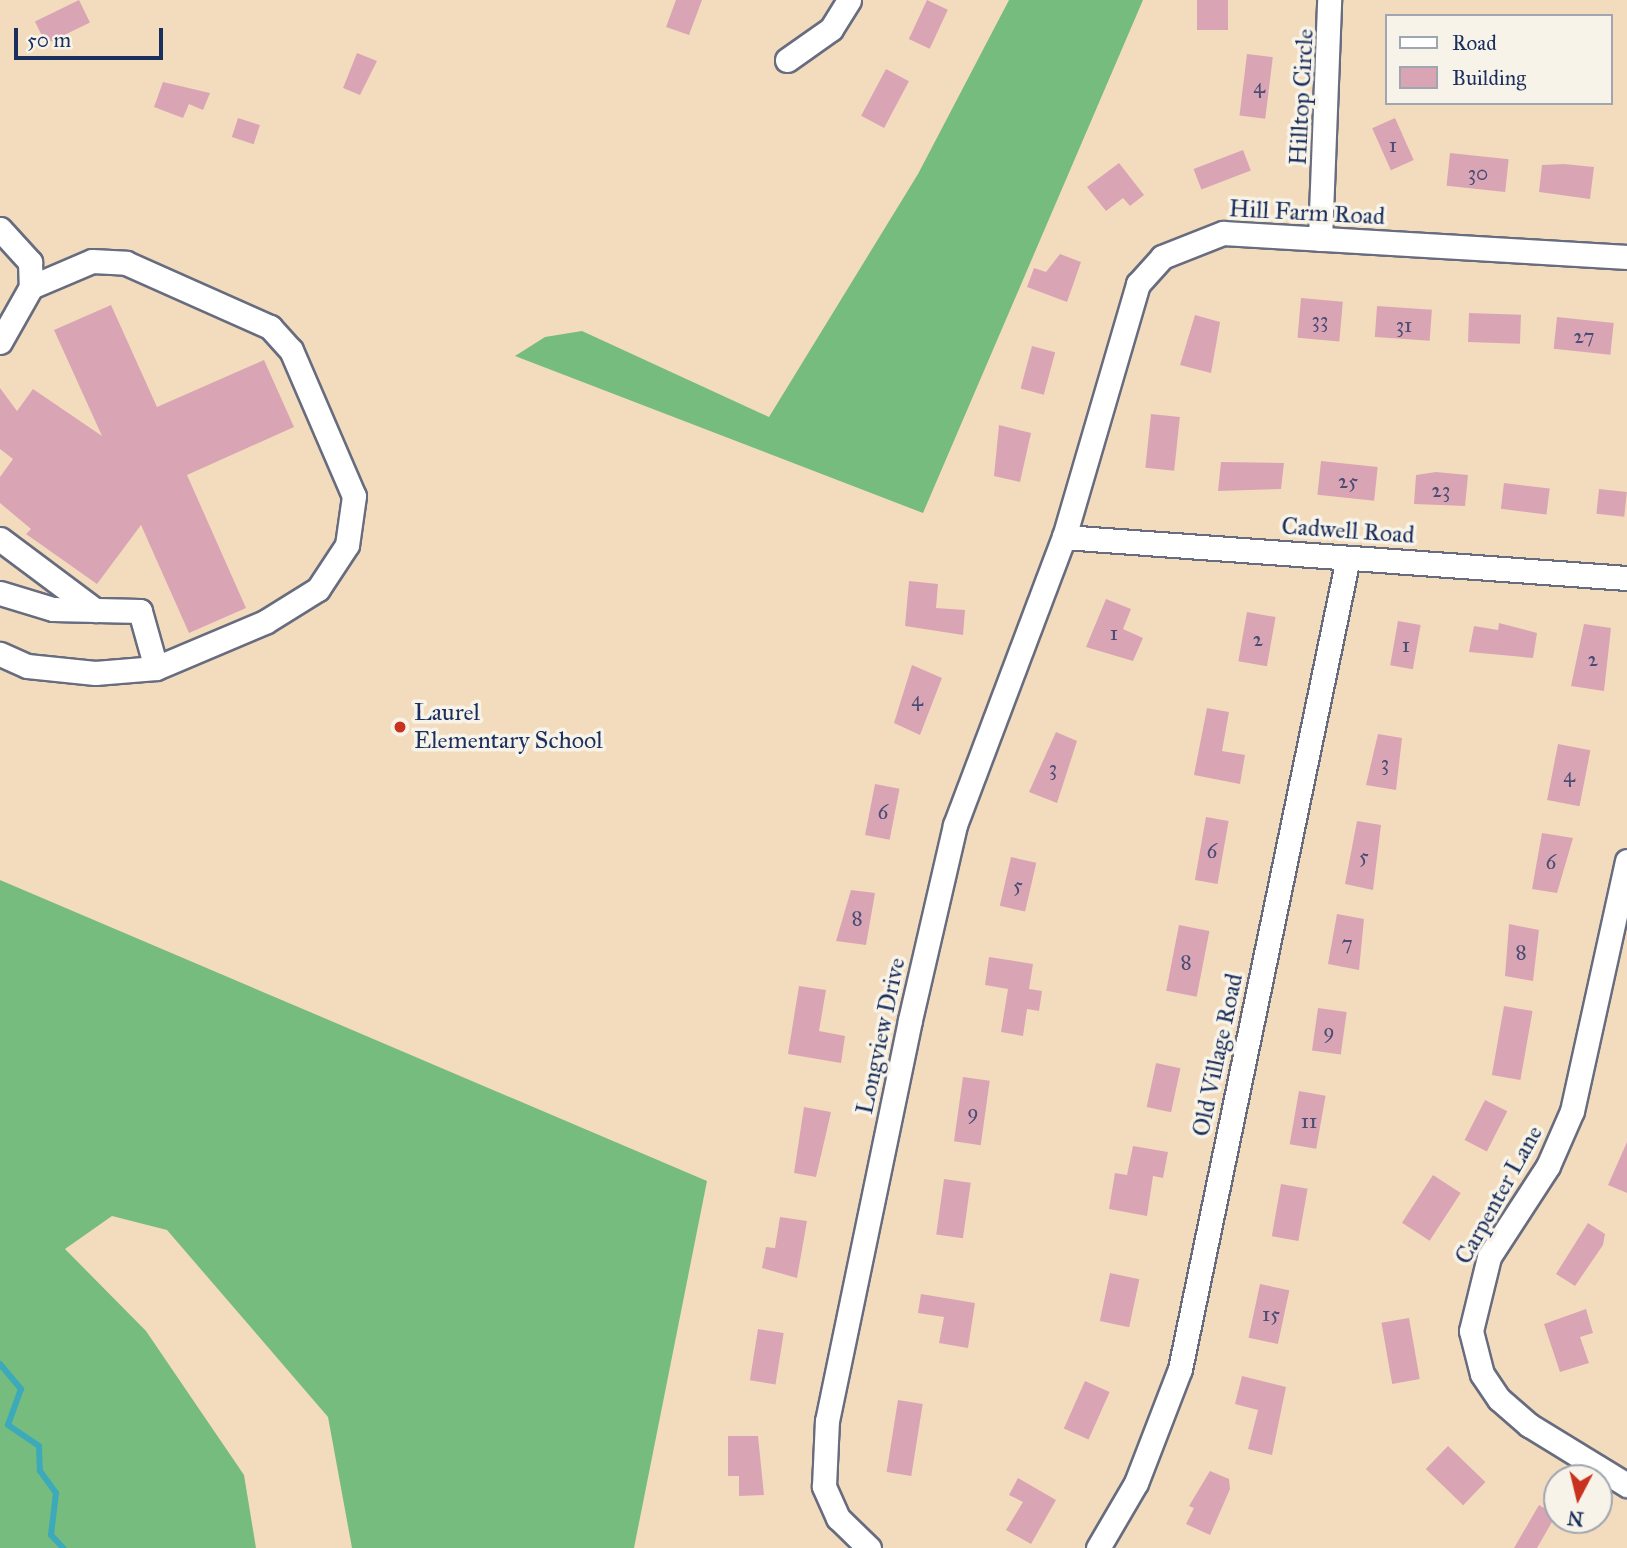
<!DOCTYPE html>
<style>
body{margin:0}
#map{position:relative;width:1627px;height:1548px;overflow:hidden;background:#f3dcbd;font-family:"IM FELL Great Primer",serif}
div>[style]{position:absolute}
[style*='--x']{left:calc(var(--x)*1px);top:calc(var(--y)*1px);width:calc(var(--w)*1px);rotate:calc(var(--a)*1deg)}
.forest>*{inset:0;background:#77bc7f}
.stream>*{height:6px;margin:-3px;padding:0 3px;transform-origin:3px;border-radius:3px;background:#3caaba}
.building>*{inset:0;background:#d9a5b5;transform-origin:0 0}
.roads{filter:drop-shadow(2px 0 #676c7f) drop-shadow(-2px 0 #676c7f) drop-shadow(0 2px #676c7f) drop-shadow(0 -2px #676c7f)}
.minor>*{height:23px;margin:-11.5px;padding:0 11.5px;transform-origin:11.5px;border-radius:11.5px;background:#fff}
.dots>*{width:19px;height:19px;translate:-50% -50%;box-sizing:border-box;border:4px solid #f7f3e8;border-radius:50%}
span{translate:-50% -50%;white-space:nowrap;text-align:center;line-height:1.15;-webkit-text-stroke:7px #f7f3e8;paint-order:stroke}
.number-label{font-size:21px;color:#4a4c74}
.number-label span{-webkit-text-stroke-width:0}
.street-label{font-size:24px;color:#1b2f5e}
.poi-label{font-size:24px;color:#1b2f5e}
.left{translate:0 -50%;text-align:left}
.legend{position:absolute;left:1385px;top:14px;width:228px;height:91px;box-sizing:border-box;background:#f7f3e8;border:2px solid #9fa5b1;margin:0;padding:9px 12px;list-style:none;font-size:21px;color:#1b2f5e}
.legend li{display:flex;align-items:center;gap:14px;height:35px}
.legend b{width:35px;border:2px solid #9fa5b1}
.north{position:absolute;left:1543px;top:1464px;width:70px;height:70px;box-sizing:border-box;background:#f7f3e8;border:2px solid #9fa5b1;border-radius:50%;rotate:187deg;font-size:19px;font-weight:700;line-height:28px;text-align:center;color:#1b2f5e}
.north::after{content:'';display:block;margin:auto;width:24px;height:32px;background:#c8321e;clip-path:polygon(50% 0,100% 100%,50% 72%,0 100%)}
.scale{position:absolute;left:14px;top:28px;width:149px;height:32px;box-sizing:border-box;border:4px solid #1b2f5e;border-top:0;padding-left:9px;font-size:21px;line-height:24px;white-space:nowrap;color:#1b2f5e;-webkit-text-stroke:5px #f7f3e8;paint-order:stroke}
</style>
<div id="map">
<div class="forest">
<div style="clip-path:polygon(1009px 0,1143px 0,923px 513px,515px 356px,545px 337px,582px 331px,769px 417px,918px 174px)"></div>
<div style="clip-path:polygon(0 880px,707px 1181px,634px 1548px,352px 1548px,328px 1417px,167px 1230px,112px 1216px,65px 1249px,146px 1331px,244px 1475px,256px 1548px,0 1548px)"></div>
</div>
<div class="stream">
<div style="--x:0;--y:1364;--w:33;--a:50"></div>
<div style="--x:21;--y:1389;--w:38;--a:110"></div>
<div style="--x:8;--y:1425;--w:37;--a:34"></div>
<div style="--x:39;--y:1446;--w:25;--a:88"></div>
<div style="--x:40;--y:1471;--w:27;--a:54"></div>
<div style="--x:56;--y:1493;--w:42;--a:96.8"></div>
<div style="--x:51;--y:1535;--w:18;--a:47"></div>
</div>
<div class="building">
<div style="left:79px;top:0;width:25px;height:49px;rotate:64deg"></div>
<div style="clip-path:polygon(676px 0,702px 0,689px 35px,666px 27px)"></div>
<div style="left:927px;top:0;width:23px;height:43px;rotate:25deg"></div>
<div style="left:1197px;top:0;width:31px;height:30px"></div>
<div style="clip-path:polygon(357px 53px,377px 61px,360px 95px,343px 88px)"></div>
<div style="left:1247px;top:54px;width:26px;height:62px;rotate:7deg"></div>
<div style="left:886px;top:69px;width:26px;height:53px;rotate:28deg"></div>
<div style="clip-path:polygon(163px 82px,210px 93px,203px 110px,189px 104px,183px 118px,154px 107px)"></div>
<div style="left:238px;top:118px;width:23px;height:20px;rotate:18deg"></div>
<div style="left:1395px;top:118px;width:46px;height:25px;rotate:66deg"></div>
<div style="left:1243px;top:150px;width:22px;height:53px;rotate:69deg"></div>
<div style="left:1450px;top:153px;width:59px;height:33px;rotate:6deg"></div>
<div style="clip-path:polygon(1119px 163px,1144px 195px,1130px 206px,1123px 198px,1106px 211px,1087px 187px)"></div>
<div style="clip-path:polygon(1564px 164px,1594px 167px,1590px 199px,1539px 192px,1542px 165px)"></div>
<div style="clip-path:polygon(1060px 254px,1081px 262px,1067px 302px,1027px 287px,1034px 268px,1046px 272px)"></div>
<div style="left:1301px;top:298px;width:42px;height:40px;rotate:5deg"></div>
<div style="clip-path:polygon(111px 305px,157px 407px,264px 360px,294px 427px,187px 475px,246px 608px,189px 633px,141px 525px,97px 584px,26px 534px,31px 529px,0 503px,0 477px,13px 459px,0 449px,0 388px,17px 411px,33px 389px,102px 436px,54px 330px)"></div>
<div style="left:1377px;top:306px;width:55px;height:31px;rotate:4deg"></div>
<div style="left:1469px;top:313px;width:52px;height:29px;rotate:2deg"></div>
<div style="clip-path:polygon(1195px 315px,1220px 322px,1211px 373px,1180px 365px)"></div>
<div style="left:1557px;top:317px;width:57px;height:32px;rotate:6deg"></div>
<div style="left:1032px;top:346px;width:24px;height:44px;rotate:15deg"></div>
<div style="left:1151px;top:414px;width:29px;height:54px;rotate:6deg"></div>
<div style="clip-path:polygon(999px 425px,1031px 433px,1020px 482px,994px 476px)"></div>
<div style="left:1321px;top:461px;width:57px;height:34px;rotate:6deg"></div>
<div style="clip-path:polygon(1221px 462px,1284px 463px,1281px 489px,1218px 491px)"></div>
<div style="clip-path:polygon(1436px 472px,1468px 475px,1465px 506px,1414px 504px,1416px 475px)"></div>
<div style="left:1504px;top:483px;width:46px;height:26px;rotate:7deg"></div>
<div style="left:1599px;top:489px;width:28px;height:25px;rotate:6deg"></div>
<div style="clip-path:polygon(909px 581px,938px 584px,936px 608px,965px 610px,963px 635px,905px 626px)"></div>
<div style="clip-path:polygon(1106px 599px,1131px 609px,1123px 629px,1143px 638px,1133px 661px,1086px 647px)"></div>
<div style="left:1247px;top:612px;width:29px;height:50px;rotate:10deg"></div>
<div style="left:1398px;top:621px;width:23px;height:45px;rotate:10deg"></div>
<div style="clip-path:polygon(1499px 623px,1537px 633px,1533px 658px,1469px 652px,1474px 626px,1498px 630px)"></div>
<div style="clip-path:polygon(1584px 624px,1611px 628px,1604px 691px,1571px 686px)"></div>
<div style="clip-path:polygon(912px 665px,942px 678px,920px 735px,894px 723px)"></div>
<div style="clip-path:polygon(1207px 708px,1229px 712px,1222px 751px,1245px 755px,1240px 784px,1194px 775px)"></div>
<div style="clip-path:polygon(1056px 732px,1077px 741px,1057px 803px,1029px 792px)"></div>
<div style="clip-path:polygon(1378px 734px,1402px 738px,1396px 790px,1366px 785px)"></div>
<div style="left:1558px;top:744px;width:33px;height:57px;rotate:11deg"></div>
<div style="left:875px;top:784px;width:25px;height:52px;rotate:11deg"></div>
<div style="left:1206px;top:817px;width:23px;height:64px;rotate:10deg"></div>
<div style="clip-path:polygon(1357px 821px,1381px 825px,1373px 890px,1345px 884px)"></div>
<div style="clip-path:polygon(1542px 833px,1573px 838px,1557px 893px,1532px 889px)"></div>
<div style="left:1011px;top:857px;width:26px;height:50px;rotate:13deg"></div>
<div style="clip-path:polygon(851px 890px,875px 893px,866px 945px,836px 941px)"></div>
<div style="clip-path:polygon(1337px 914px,1364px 919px,1359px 970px,1328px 964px)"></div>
<div style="clip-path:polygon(1509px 924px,1539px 930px,1533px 981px,1505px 976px)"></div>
<div style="left:1179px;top:925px;width:31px;height:67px;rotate:11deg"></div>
<div style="clip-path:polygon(989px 957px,1033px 964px,1029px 989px,1042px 991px,1039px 1011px,1027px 1009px,1023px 1036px,1001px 1032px,1008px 989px,985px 985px)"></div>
<div style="clip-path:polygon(799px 986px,826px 990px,819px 1031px,845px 1036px,841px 1063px,788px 1054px)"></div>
<div style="left:1504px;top:1006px;width:29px;height:70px;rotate:10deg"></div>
<div style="left:1318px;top:1008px;width:29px;height:43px;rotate:8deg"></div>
<div style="left:1156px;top:1063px;width:25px;height:45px;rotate:12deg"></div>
<div style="left:963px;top:1077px;width:27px;height:65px;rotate:8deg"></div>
<div style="left:1299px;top:1091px;width:27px;height:54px;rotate:10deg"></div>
<div style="left:1485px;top:1100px;width:25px;height:45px;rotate:27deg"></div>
<div style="clip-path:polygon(804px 1107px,831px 1112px,816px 1177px,794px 1173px)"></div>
<div style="clip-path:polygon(1627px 1142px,1627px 1193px,1608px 1185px)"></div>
<div style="clip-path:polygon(1133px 1146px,1168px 1152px,1163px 1178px,1153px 1176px,1147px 1216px,1109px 1209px,1115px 1173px,1127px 1175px)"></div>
<div style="left:1433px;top:1175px;width:33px;height:57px;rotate:33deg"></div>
<div style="left:944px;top:1179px;width:27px;height:56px;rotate:8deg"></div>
<div style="left:1281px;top:1184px;width:27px;height:53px;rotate:10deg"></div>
<div style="clip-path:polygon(780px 1217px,807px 1221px,797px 1278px,762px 1268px,766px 1247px,775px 1248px)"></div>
<div style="clip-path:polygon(1588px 1223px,1605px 1234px,1603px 1245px,1575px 1286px,1556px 1274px)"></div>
<div style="left:1110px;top:1273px;width:30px;height:49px;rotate:12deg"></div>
<div style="left:1260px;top:1284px;width:30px;height:55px;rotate:12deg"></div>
<div style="clip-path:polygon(921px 1294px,975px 1303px,968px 1348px,939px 1343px,944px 1317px,918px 1313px)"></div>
<div style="clip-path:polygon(1586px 1309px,1593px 1333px,1580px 1337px,1589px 1363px,1560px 1372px,1544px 1324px)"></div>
<div style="left:1409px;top:1318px;width:62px;height:28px;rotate:80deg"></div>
<div style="left:758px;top:1329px;width:26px;height:52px;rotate:9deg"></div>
<div style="clip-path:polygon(1242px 1376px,1286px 1387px,1272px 1455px,1248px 1449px,1258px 1410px,1235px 1404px)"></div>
<div style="left:1085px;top:1381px;width:27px;height:52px;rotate:24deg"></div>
<div style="left:898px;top:1400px;width:25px;height:73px;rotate:9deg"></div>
<div style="clip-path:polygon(728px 1436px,758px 1436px,764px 1495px,739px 1496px,739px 1476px,728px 1476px)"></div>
<div style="left:1448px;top:1446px;width:52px;height:32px;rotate:44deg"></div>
<div style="clip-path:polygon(1210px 1471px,1229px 1479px,1230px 1489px,1210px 1535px,1186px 1524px,1194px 1508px,1189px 1506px)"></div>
<div style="clip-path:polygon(1018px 1478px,1056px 1500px,1031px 1544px,1006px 1530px,1023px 1502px,1009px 1495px)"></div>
<div style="clip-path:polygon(1539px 1505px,1556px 1515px,1537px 1548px,1514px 1548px)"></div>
</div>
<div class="roads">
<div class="minor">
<div style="--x:787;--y:60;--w:54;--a:-35.2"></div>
<div style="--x:831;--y:29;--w:34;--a:-58"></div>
<div style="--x:0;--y:229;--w:45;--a:47.7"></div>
<div style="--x:30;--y:262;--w:25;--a:88"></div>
<div style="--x:31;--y:287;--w:63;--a:119.4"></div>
<div style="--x:1320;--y:239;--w:239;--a:-87.8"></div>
<div style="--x:31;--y:287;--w:66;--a:-23.1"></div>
<div style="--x:92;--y:261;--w:34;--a:3"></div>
<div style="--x:126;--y:263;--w:158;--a:24"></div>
<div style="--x:270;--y:327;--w:31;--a:48"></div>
<div style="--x:291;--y:350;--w:159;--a:66.7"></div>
<div style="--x:354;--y:496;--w:49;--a:98.1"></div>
<div style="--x:347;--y:545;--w:53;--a:123.4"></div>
<div style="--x:318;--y:589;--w:62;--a:148.1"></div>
<div style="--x:265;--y:622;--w:118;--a:157.1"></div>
<div style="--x:1064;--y:537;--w:564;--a:4.17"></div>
<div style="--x:0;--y:539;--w:119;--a:36.8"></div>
<div style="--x:0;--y:593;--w:55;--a:16.8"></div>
<div style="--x:53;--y:609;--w:87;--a:1.3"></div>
<div style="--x:140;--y:611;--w:59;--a:74.3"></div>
<div style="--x:156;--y:668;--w:61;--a:175.3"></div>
<div style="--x:95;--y:673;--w:68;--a:-174.1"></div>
<div style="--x:27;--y:666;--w:30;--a:-156"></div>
<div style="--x:1627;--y:861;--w:256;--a:102.4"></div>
<div style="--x:1572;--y:1111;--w:60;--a:113.6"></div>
<div style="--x:1548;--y:1166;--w:108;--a:123"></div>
<div style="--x:1489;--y:1257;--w:76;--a:103.7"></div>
<div style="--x:1471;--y:1331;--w:44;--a:75.7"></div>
<div style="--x:1482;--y:1374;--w:30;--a:56"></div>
<div style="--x:1499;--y:1399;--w:40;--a:41"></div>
<div style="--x:1529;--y:1425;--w:115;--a:31.5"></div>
<div style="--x:869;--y:1548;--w:43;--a:-135.9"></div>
<div style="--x:838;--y:1518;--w:35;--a:-114"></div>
<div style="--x:824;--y:1486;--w:65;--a:-87.4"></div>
<div style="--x:827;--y:1421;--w:409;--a:-78.3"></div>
<div style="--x:910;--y:1020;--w:200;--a:-77"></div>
<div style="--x:955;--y:825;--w:308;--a:-69.3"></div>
<div style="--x:1064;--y:537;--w:264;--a:-73.7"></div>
<div style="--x:1138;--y:284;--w:36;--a:-48"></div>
<div style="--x:1162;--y:257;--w:66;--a:-21.5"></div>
<div style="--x:1223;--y:233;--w:405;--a:3.4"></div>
<div style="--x:1098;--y:1548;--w:75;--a:-59.7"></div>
<div style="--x:1136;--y:1483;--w:122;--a:-68.9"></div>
<div style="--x:1180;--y:1369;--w:828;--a:-78.3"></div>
</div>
</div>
<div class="dots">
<div style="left:400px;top:727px;background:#c8321e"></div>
</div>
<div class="number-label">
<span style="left:1259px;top:86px">4</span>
<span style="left:1393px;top:145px">1</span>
<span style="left:1478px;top:173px">30</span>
<span style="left:1320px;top:320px">33</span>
<span style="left:1404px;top:325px">31</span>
<span style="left:1584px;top:336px">27</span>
<span style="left:1348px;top:481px">25</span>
<span style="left:1441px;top:490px">23</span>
<span style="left:1114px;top:633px">1</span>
<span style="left:1258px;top:639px">2</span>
<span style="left:1406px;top:645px">1</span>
<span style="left:1593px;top:659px">2</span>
<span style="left:917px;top:699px">4</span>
<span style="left:1385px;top:763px">3</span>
<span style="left:1053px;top:768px">3</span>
<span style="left:1569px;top:775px">4</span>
<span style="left:883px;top:812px">6</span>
<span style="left:1212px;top:851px">6</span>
<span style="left:1364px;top:856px">5</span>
<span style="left:1551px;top:862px">6</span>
<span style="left:1018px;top:885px">5</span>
<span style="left:857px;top:918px">8</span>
<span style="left:1347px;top:943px">7</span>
<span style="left:1521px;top:952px">8</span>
<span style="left:1186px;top:962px">8</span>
<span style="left:1329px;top:1031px">9</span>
<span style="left:973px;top:1112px">9</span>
<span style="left:1309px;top:1121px">11</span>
<span style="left:1271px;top:1314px">15</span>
</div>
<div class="street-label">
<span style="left:1302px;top:97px;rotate:-87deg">Hilltop Circle</span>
<span style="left:1307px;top:213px;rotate:3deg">Hill Farm Road</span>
<span style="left:1348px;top:531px;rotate:4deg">Cadwell Road</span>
<span style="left:881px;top:1036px;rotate:-78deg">Longview Drive</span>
<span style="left:1218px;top:1055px;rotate:-78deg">Old Village Road</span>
<span style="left:1499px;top:1195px;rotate:-61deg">Carpenter Lane</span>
</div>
<div class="poi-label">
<span class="left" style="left:414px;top:727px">Laurel<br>Elementary School</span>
</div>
<ul class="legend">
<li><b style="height:9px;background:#fff"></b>Road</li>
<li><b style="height:19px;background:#d9a5b5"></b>Building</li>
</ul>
<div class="north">N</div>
<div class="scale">50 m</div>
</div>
